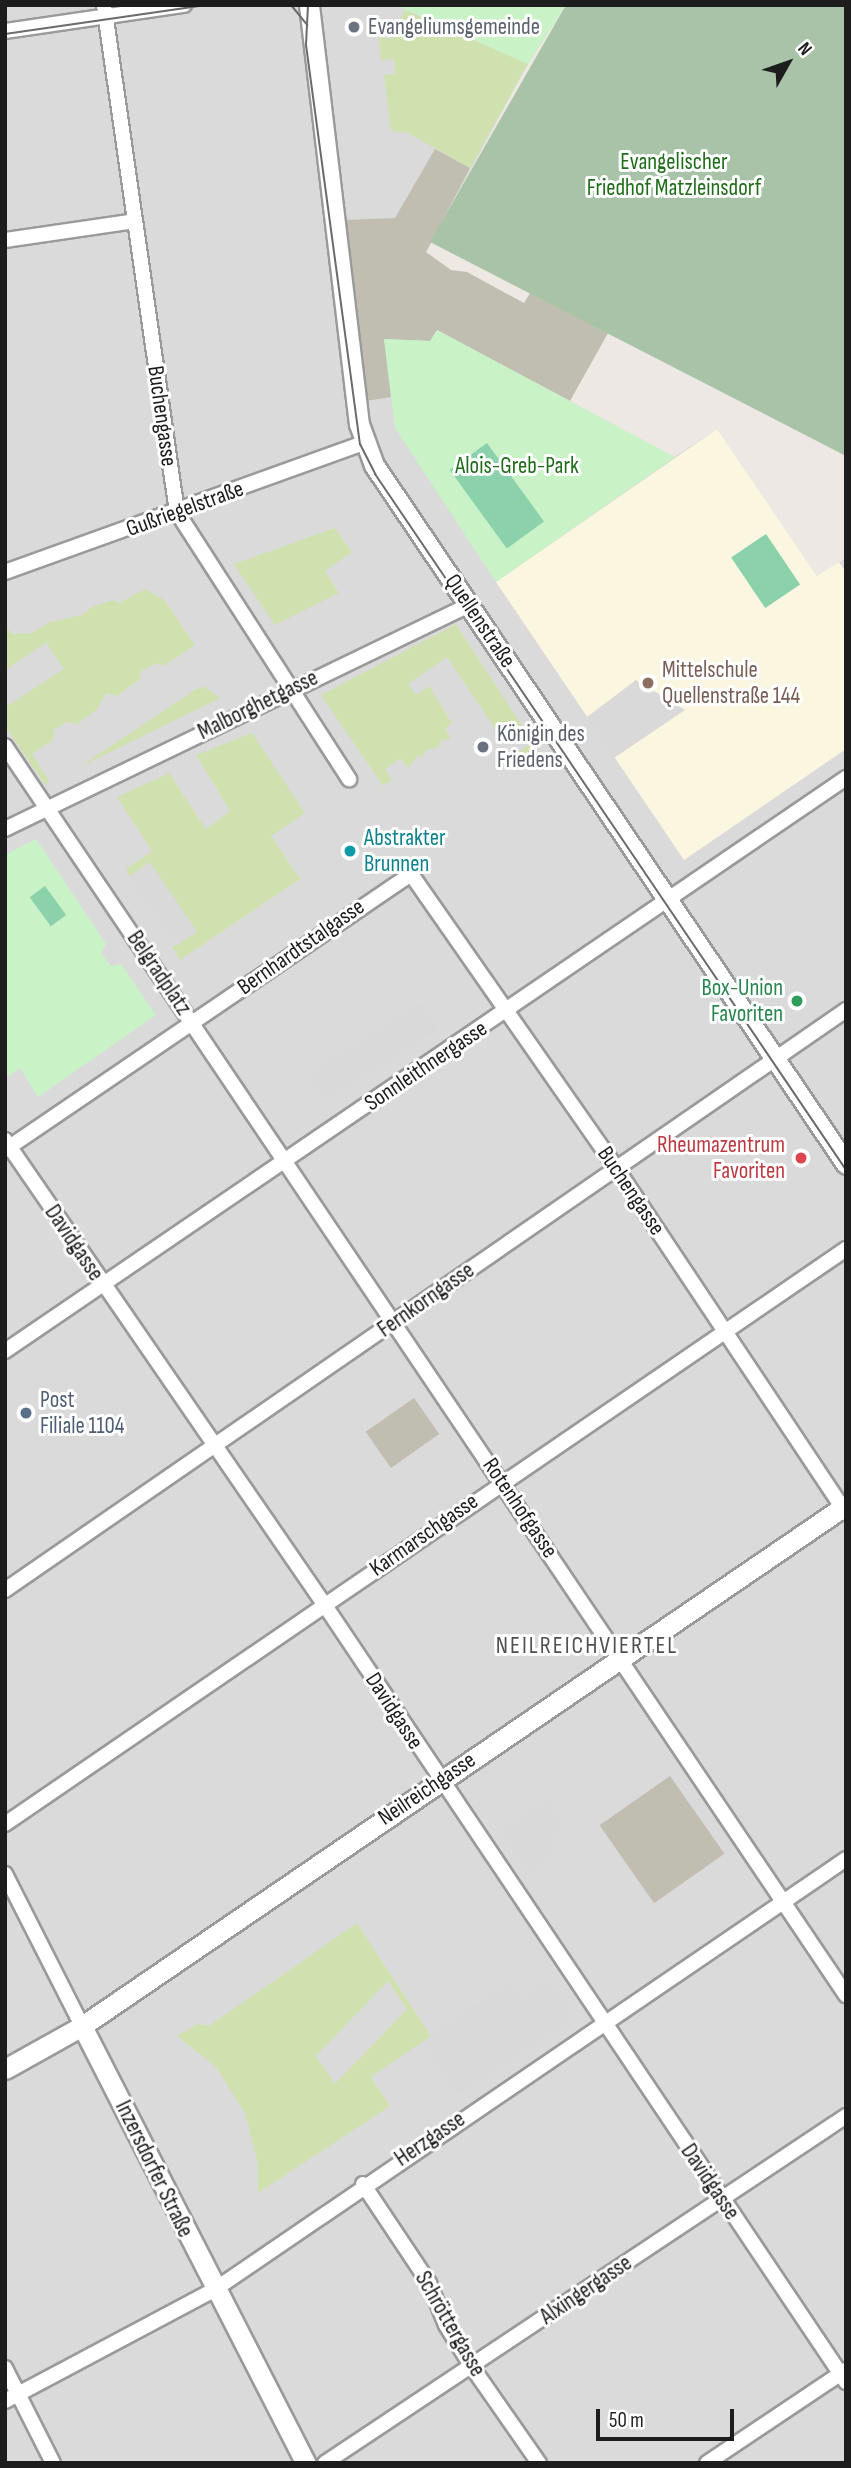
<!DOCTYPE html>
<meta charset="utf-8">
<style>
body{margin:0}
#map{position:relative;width:851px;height:2468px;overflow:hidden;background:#ede8e4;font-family:"Sofia Sans Condensed",sans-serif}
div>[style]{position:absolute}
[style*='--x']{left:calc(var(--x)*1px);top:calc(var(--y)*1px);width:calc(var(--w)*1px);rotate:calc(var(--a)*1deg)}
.residential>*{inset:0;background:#dbdada}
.education>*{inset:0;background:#fbf6df}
.construction>*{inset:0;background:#c0beb1;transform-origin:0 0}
.grass>*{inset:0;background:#d0e1b0}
.cemetery>*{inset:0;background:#a8c3a8}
.park>*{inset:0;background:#c9f2c6}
.pitch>*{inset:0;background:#8bd2ac;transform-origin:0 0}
.parking>*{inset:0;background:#d9d9d9;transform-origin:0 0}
.roads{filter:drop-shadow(2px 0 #9a9a9a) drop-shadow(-2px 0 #9a9a9a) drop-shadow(0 2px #9a9a9a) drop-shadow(0 -2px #9a9a9a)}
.minor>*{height:14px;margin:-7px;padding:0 7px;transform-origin:7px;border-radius:7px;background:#fff}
.tertiary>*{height:19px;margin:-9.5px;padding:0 9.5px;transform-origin:9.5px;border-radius:9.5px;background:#fff}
.tram>*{height:2px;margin:-1px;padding:0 1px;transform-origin:1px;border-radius:1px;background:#6b6b6b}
.dots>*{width:19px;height:19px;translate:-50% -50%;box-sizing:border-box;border:4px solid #fff;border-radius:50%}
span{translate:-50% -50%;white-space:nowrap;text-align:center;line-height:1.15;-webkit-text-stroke:6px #fff;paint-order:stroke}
.worship-label{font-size:23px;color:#5b616d}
.left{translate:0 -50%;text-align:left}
.park-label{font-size:23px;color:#1f6d19}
.street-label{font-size:23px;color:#1d1d1d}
.education-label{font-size:23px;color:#785e54}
.culture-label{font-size:23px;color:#0d838f}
.leisure-label{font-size:23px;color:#27864d}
.right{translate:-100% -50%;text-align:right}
.health-label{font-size:23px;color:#be3a42}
.service-label{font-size:23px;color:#4e5e75}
.neighbourhood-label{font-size:24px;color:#505050;letter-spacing:2px}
.frame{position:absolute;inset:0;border:7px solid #1d1d1d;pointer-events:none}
.north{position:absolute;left:753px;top:28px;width:70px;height:70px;-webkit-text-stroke:5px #fff;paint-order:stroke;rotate:50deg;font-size:19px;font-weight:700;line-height:28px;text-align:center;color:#1d1d1d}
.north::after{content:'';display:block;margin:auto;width:24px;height:32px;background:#1d1d1d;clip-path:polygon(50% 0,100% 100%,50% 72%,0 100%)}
.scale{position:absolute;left:596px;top:2409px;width:138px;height:32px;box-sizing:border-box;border:4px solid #1d1d1d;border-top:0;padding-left:9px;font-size:21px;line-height:24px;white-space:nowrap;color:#1d1d1d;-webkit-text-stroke:5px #fff;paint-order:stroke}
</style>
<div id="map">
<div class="residential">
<div style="clip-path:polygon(5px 5px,566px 5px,528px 64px,396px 308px,674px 457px,717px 429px,817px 576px,846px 558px,846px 2463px,5px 2463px)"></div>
</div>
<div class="education">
<div style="clip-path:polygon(717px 429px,817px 576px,839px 562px,846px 572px,846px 749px,684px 860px,496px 582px)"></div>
</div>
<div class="construction">
<div style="clip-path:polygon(435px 149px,470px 168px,426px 252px,451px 270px,467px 272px,524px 303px,530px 293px,608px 333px,570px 401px,437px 330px,430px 341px,384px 339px,391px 397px,366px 401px,342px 220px,395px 218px)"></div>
<div style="left:414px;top:1398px;width:44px;height:59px;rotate:55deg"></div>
<div style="left:670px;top:1776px;width:95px;height:86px;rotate:55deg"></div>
</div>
<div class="grass">
<div style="clip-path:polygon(405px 10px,528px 64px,470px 168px,408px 133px,391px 131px,384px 75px,395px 74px,394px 59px,381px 60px,379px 37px,392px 39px)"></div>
<div style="clip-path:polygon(335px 528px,352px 552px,325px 571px,339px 593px,275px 625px,234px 564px)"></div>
<div style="clip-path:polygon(145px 589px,165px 600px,195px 645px,164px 666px,157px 663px,141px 671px,140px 679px,117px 696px,107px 693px,96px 710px,77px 724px,67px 722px,54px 730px,53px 740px,32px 754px,49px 781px,45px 785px,5px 726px,5px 700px,9px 705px,64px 669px,46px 643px,5px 670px,5px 625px,12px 634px,32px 633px,50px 622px,82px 615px,92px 607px,113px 600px,119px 603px)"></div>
<div style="clip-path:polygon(456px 624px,539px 752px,520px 764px,518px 753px,530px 744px,520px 731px,505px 726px,496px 730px,447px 657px,408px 684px,416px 695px,429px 686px,452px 723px,445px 728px,451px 739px,441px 740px,439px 747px,425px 751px,423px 757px,418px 756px,408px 768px,401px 758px,385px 769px,392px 780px,383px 786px,321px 695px)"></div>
<div style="clip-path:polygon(203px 686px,220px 698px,78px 768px,193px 691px)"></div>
<div style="clip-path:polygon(252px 733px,305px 813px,271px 836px,300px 879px,180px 960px,172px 947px,197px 932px,150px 863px,130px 877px,126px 869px,152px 851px,117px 797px,169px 773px,206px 829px,230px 811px,196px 755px)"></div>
<div style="clip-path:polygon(evenodd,357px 1923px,431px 2036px,371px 2077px,390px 2106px,258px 2193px,258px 2163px,245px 2113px,216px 2067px,177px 2036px,197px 2024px,209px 2026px,357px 1923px,388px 1981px,407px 2009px,335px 2084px,316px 2056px,388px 1981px)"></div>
</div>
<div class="cemetery">
<div style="clip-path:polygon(566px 5px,846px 5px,846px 456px,430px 242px)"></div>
</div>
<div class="park">
<div style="clip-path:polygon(395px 5px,566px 5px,528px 64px)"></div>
<div style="clip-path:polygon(437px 330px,675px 457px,496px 582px,395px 428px,384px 339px,430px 341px)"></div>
<div style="clip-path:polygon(36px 839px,106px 944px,101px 953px,111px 966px,121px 964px,156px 1015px,38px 1097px,20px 1068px,5px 1078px,5px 855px)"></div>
</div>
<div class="pitch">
<div style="left:487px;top:443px;width:97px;height:46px;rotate:54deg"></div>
<div style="left:766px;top:534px;width:61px;height:42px;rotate:56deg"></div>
<div style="left:45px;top:886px;width:36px;height:19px;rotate:54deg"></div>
</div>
<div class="parking">
<div style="clip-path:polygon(636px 680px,685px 710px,614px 758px,587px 717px)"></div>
<div style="left:150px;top:862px;width:84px;height:25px;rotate:56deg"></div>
<div style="left:422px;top:1003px;width:31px;height:135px;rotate:58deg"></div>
<div style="clip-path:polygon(548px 1800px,566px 1827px,550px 1839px,558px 1851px,529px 1872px,501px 1831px)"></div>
<div style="clip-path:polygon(550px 1980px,574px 2016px,459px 2095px,422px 2042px,509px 1982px,521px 2000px)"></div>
</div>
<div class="roads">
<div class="minor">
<div style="--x:104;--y:5;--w:512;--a:81.81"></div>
<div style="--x:177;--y:512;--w:318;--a:57.2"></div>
<div style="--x:5;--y:31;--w:181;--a:-8.3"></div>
<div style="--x:5;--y:240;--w:131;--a:-8.3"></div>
<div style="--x:5;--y:572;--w:381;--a:-19.8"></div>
<div style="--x:5;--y:746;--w:1506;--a:56.05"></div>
<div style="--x:5;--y:829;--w:515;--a:-25.77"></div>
<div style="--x:5;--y:1140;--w:563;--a:55.49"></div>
<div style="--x:324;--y:1604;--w:937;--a:56.14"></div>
<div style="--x:5;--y:1150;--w:491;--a:-34.2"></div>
<div style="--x:411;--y:874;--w:358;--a:55.1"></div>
<div style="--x:616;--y:1168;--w:415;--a:56.3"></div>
<div style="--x:5;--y:1351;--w:1018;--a:-34.27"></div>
<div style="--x:5;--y:1590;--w:1022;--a:-34.59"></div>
<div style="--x:5;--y:1824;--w:1019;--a:-34.36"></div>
<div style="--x:5;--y:1874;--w:170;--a:63.1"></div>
<div style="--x:363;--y:2184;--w:119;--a:56.3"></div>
<div style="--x:429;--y:2283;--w:45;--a:68"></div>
<div style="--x:446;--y:2325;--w:49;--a:58.2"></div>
<div style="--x:472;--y:2367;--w:117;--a:55.1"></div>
<div style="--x:5;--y:2368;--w:106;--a:63.2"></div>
<div style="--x:5;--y:2401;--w:237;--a:-28"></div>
<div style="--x:214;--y:2290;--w:765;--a:-34.29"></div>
<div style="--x:325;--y:2463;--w:626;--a:-33.66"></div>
<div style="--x:707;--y:2463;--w:167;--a:-33.8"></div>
</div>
<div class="tertiary">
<div style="--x:309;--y:5;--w:422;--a:83.2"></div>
<div style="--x:359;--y:424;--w:44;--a:69.9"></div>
<div style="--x:374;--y:465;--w:843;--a:55.97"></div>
<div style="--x:82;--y:2026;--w:491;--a:62.9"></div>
<div style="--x:5;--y:2069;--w:88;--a:-29.2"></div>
<div style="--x:82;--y:2026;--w:925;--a:-34.29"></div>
</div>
</div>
<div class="tram">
<div style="--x:291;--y:5;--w:26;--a:51"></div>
<div style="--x:308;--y:5;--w:40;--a:92.9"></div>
<div style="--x:306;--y:45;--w:403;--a:82.3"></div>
<div style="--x:360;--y:444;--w:34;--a:63"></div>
<div style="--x:375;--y:474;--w:840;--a:55.91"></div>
<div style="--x:5;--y:34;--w:203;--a:-8.2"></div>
</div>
<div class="dots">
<div style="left:354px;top:27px;background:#6b7280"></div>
<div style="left:648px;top:683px;background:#8d6e63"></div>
<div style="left:483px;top:747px;background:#6b7280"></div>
<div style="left:350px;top:851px;background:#0f9aa8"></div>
<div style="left:797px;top:1001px;background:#2e9e5b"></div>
<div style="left:801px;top:1158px;background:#e0444e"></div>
<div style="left:26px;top:1413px;background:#5c6f8a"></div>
</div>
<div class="worship-label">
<span class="left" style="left:368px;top:27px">Evangeliumsgemeinde</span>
<span class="left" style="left:497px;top:747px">Königin des<br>Friedens</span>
</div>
<div class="park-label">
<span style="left:674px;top:175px">Evangelischer<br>Friedhof Matzleinsdorf</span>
<span style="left:517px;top:466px">Alois-Greb-Park</span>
</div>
<div class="street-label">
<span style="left:162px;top:416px;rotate:82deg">Buchengasse</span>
<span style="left:185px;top:509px;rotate:-20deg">Gußriegelstraße</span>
<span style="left:480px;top:621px;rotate:56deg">Quellenstraße</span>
<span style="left:258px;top:705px;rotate:-26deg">Malborghetgasse</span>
<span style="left:301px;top:947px;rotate:-35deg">Bernhardtstalgasse</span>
<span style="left:159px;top:973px;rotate:56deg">Belgradplatz</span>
<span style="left:426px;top:1066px;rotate:-34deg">Sonnleithnergasse</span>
<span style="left:631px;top:1191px;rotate:56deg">Buchengasse</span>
<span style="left:74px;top:1243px;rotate:56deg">Davidgasse</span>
<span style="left:426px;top:1300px;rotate:-35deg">Fernkorngasse</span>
<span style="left:520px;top:1508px;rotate:56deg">Rotenhofgasse</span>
<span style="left:424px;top:1535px;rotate:-35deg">Karmarschgasse</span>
<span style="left:394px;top:1711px;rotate:57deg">Davidgasse</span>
<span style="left:427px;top:1789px;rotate:-34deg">Neilreichgasse</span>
<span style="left:430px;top:2139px;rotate:-34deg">Herzgasse</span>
<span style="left:154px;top:2169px;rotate:64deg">Inzersdorfer Straße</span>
<span style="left:710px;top:2182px;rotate:56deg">Davidgasse</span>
<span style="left:586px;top:2290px;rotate:-34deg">Alxingergasse</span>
<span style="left:450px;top:2324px;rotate:60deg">Schröttergasse</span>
</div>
<div class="education-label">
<span class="left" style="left:662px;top:683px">Mittelschule<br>Quellenstraße 144</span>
</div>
<div class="culture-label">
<span class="left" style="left:364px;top:851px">Abstrakter<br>Brunnen</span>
</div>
<div class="leisure-label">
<span class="right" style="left:783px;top:1001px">Box-Union<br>Favoriten</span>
</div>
<div class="health-label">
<span class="right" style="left:785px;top:1158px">Rheumazentrum<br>Favoriten</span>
</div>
<div class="service-label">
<span class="left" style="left:40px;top:1413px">Post<br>Filiale 1104</span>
</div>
<div class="neighbourhood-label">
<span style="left:587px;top:1646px">NEILREICHVIERTEL</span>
</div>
<div class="frame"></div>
<div class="north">N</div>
<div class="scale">50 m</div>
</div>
